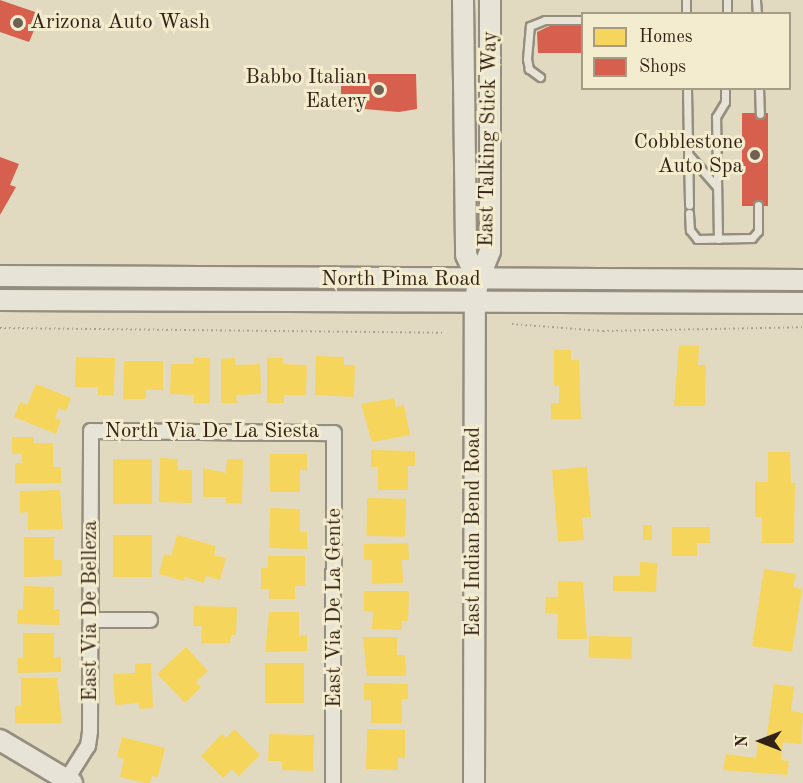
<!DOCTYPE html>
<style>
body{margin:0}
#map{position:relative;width:803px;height:783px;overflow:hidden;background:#e1dac1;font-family:"Old Standard TT",serif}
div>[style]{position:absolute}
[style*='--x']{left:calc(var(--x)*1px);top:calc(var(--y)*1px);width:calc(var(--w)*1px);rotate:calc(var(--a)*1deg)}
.homes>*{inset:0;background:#f6d55c;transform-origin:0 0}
.shops>*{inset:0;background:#d6604d;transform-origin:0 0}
.path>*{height:2px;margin-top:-1px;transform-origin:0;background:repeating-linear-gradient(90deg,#a6a196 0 1.5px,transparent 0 4.5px)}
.roads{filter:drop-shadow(2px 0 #958e7f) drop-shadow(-2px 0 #958e7f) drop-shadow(0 2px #958e7f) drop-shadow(0 -2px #958e7f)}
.lane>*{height:7px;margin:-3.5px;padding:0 3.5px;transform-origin:3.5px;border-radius:3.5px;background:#e7e3d6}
.street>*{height:14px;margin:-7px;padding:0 7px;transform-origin:7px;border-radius:7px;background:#e7e3d6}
.secondary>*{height:20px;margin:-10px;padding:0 10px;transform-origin:10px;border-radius:10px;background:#e7e3d6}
.dots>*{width:16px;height:16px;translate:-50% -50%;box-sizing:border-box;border:3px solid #f4ecce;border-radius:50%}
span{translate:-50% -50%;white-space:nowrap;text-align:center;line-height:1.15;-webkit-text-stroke:6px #f4ecce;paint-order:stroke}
.poi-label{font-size:21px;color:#322116}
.left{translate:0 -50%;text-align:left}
.right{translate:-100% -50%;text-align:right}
.street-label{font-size:21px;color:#322116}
.legend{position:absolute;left:581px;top:12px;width:210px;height:78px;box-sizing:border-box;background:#f4ecce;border:2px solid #a69b84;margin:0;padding:8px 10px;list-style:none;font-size:18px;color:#322116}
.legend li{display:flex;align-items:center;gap:12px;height:30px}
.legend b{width:30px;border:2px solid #a69b84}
.north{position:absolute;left:731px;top:711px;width:60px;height:60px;-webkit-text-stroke:4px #f4ecce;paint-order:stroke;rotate:270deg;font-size:16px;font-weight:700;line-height:24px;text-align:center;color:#322116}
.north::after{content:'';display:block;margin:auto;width:21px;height:27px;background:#322116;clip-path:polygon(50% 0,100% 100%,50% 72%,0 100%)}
</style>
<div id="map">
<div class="homes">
<div style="clip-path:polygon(679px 345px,699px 346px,698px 365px,706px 365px,705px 406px,674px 406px)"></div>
<div style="clip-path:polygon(554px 350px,571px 350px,571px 360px,579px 360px,581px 419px,551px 419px,551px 403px,559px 403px,559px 386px,554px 386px)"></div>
<div style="clip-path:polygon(316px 356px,344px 357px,344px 365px,355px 365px,354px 397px,315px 395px)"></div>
<div style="clip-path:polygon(76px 357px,115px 358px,114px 396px,98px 395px,98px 387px,75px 387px)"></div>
<div style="clip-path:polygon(194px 358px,210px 358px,210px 403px,194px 403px,194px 395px,170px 394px,171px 364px,194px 364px)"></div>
<div style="clip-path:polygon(235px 358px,235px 365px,260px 364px,261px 394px,236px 395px,237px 403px,221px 403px,221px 359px)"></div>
<div style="clip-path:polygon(267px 358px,283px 358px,283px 364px,307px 365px,306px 395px,284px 395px,284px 403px,267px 403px)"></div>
<div style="clip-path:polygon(124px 361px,163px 361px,163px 390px,146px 390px,146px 399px,123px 399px)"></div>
<div style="clip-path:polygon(36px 384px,71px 398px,66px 411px,59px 408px,55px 418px,61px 420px,56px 434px,14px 417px,20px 402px,27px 405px)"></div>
<div style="clip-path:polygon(394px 398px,396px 407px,404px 405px,410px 435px,372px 442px,361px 404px)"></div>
<div style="clip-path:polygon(12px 437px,34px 437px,34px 443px,53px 443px,53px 467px,61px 467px,61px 483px,15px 483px,15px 463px,22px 463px,22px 454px,12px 454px)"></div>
<div style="clip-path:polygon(371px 450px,415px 451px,415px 466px,408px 466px,408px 490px,378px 490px,378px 467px,371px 467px)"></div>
<div style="clip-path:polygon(768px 452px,790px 452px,791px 483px,795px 483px,794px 543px,762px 543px,762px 517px,755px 517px,755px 482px,768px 482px)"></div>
<div style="clip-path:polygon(270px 454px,307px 454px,307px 470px,300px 470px,300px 492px,270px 492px)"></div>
<div style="clip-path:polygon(160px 458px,178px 459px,178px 470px,192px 470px,192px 503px,159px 502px)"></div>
<div style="left:113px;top:459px;width:39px;height:45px"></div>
<div style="clip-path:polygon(227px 459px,243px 459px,242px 504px,226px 503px,226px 497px,203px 497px,203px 468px,226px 473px)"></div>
<div style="clip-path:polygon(587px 467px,591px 517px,582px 518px,584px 540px,558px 542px,552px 470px)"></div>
<div style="clip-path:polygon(60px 490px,63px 529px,28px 530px,28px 512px,20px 513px,20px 491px)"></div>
<div style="left:367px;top:498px;width:39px;height:38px;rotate:1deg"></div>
<div style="clip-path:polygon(270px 508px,300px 509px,300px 532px,307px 532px,307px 549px,269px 548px)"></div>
<div style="left:643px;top:525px;width:9px;height:15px"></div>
<div style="clip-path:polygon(672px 527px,710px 527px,710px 543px,697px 543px,697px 556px,672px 556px)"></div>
<div style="left:113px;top:535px;width:39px;height:42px"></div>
<div style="clip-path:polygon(177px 535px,216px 546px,214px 555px,226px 558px,220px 580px,206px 576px,204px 583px,185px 577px,184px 581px,159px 574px,164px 554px,171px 556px)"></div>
<div style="clip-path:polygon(24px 537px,54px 537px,54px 560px,62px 560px,62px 576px,24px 577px)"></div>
<div style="clip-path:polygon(408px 543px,409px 560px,402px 560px,403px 583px,372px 584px,372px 560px,364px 560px,364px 544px)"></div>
<div style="clip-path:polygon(268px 556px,305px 556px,305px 586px,295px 586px,295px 599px,269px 599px,269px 589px,261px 589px,261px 568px,268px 568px)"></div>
<div style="clip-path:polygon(640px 562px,657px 563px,656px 592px,613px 591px,613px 576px,640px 576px)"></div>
<div style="clip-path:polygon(764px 569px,796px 574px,793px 587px,802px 589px,792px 652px,752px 646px)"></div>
<div style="clip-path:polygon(558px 581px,583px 582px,587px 639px,557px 639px,558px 614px,545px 613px,546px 597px,558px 597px)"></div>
<div style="clip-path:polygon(24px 586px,54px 587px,54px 609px,60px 609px,59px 625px,17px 624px,18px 610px,23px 610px)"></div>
<div style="clip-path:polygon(364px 591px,409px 591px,408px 621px,402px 621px,402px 630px,372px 629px,373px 612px,364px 611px)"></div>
<div style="clip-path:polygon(194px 606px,237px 607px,236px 635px,231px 635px,230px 643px,201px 643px,202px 626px,193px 626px)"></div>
<div style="clip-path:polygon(269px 612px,299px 612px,299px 636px,307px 635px,307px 651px,265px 652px)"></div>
<div style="clip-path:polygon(23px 633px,54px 633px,54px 657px,61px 657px,61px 672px,18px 673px,17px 658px,23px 658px)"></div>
<div style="left:589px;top:636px;width:43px;height:22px;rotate:1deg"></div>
<div style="clip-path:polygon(363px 637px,397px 637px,397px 655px,405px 655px,406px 676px,367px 676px)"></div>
<div style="clip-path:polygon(186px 647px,208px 671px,196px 682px,201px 687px,185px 703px,157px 674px)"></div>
<div style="clip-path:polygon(151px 663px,153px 708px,139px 709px,139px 703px,115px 705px,113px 674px,135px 673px,135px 664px)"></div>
<div style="left:265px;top:663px;width:39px;height:40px"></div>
<div style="clip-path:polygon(21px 678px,57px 678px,62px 723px,15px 723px,15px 706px,21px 706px)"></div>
<div style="clip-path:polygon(364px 683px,408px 684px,408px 699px,402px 699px,402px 723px,371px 723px,371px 700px,364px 700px)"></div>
<div style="clip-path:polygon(774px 684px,794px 687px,791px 711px,803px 713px,801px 744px,783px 742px,781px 760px,789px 761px,787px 775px,723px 770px,726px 754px,756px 758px,758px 741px,766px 742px)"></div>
<div style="clip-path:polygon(234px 729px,260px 755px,239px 776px,232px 769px,223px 778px,201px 756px,222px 734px,226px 738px)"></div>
<div style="clip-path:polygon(367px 729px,405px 730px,405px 758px,398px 758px,398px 770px,366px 769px)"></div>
<div style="clip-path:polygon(269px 734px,314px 735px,313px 771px,282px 770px,282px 761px,268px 761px)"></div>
<div style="clip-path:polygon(122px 737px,165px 748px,158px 777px,152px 776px,150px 783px,145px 783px,120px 777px,124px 759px,117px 757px)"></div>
</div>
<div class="shops">
<div style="clip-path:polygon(0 0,41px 14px,29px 42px,0 32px)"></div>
<div style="clip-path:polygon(556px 23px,582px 26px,582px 53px,538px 53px,537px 32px)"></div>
<div style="clip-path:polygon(341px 74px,416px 74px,417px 109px,399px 112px,341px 107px)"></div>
<div style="left:742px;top:113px;width:26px;height:93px"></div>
<div style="clip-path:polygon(0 157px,19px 164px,10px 185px,16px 187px,0 215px)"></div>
</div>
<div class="path">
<div style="--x:512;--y:324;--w:91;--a:4.4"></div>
<div style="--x:603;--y:331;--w:200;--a:-1.1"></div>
<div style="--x:0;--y:328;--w:445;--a:0.6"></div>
</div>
<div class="roads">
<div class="lane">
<div style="--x:686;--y:0;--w:14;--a:90"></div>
<div style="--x:756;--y:0;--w:14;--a:86"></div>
<div style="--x:727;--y:14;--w:14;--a:-90"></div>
<div style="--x:540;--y:77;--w:14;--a:-144"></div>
<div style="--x:529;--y:69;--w:10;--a:-101"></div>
<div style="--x:527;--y:59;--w:33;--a:-85"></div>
<div style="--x:530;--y:26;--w:16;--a:-22"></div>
<div style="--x:545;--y:20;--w:37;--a:0"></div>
<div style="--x:687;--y:88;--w:117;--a:89"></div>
<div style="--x:759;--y:88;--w:26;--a:88"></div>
<div style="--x:689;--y:155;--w:41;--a:48.9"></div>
<div style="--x:689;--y:213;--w:17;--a:87"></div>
<div style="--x:690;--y:230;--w:11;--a:52"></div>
<div style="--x:697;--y:239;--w:55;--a:-1"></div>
<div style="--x:752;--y:238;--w:9;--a:-49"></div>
<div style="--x:758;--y:231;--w:26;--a:-90"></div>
<div style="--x:718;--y:239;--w:122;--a:-90.9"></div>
<div style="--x:716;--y:117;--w:17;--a:-59"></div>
<div style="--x:725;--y:102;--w:14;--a:-90"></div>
</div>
<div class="street">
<div style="--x:92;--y:620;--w:58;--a:0"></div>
<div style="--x:67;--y:779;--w:39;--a:-58"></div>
<div style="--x:88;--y:746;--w:15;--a:-82"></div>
<div style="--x:90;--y:731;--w:300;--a:-89.8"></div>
<div style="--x:91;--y:431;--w:243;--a:0.5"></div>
<div style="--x:334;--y:433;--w:350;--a:90.2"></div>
</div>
<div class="secondary">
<div style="--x:463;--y:0;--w:255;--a:89.3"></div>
<div style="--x:466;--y:255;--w:29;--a:65"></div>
<div style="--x:0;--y:276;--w:803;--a:0.29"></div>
<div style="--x:0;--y:300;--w:803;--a:0.21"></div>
<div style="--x:0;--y:740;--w:84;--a:30.8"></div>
<div style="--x:474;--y:783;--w:479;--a:-89.9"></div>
<div style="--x:475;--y:304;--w:23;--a:-83"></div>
<div style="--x:478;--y:281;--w:32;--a:-68"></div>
<div style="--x:490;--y:251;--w:251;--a:-90"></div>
</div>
</div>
<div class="dots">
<div style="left:18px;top:23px;background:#6f6252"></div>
<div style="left:379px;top:90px;background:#6f6252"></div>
<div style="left:755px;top:155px;background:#6f6252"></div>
</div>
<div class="poi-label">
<span class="left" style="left:30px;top:23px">Arizona Auto Wash</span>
<span class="right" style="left:367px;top:90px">Babbo Italian<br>Eatery</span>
<span class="right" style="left:743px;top:155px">Cobblestone<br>Auto Spa</span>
</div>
<div class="street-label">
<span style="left:489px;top:139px;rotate:-89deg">East Talking Stick Way</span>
<span style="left:401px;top:280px">North Pima Road</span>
<span style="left:212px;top:432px">North Via De La Siesta</span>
<span style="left:474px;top:532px;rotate:-90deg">East Indian Bend Road</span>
<span style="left:335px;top:608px;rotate:-90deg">East Via De La Gente</span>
<span style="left:91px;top:611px;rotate:-90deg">East Via De Belleza</span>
</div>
<ul class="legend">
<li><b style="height:16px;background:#f6d55c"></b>Homes</li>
<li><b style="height:16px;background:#d6604d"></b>Shops</li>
</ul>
<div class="north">N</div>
</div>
